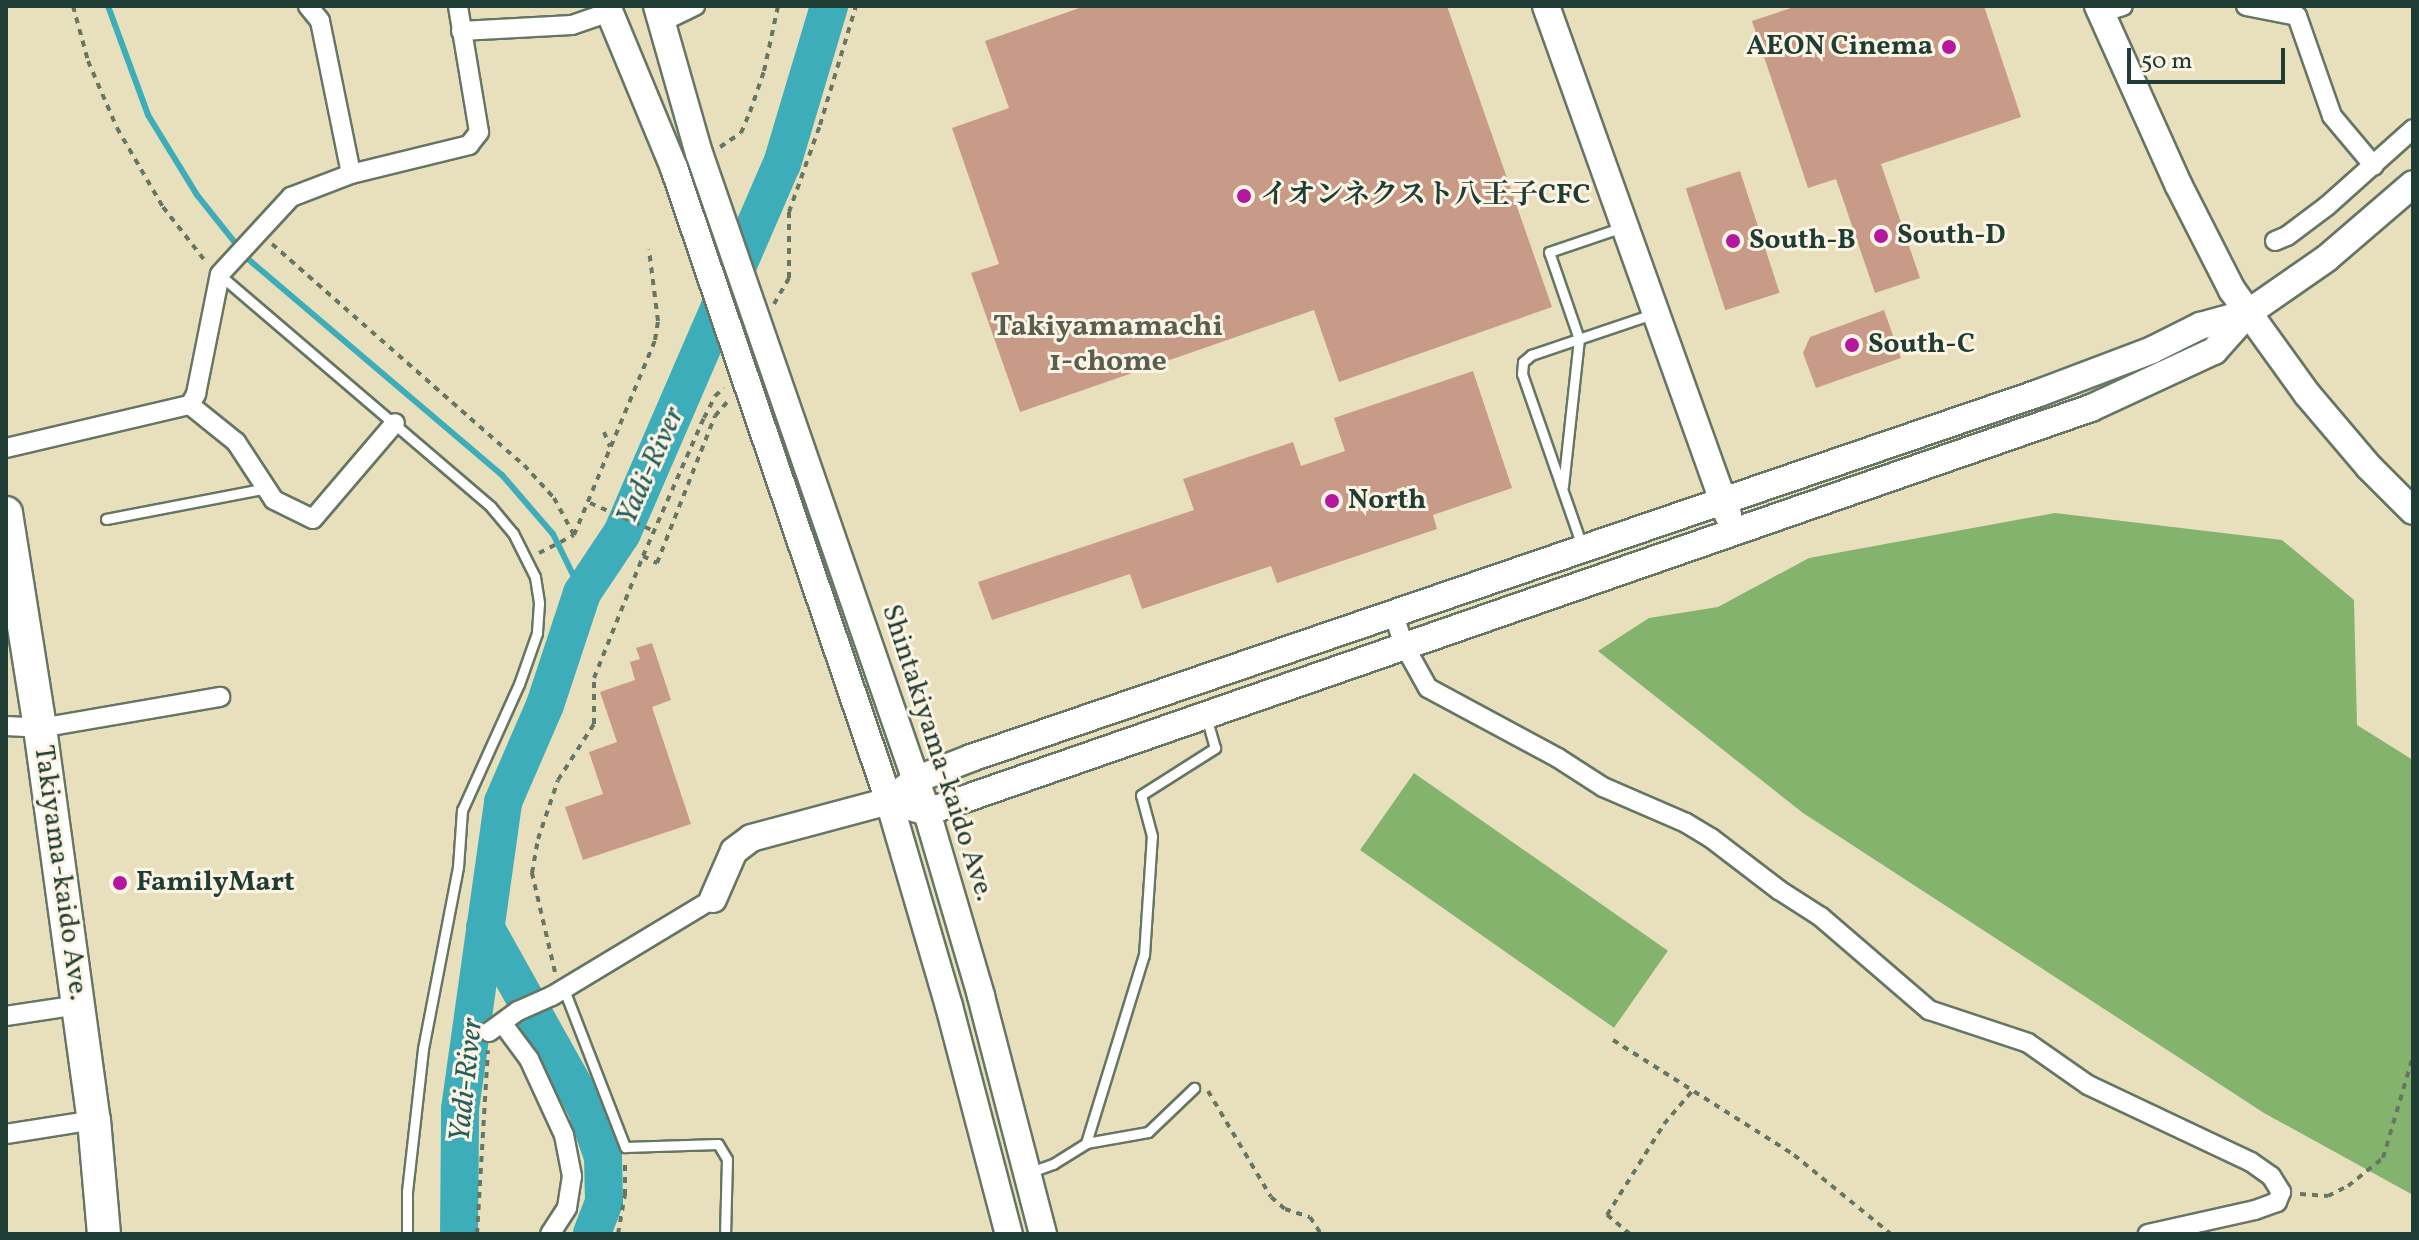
<!DOCTYPE html>
<meta charset="utf-8">
<style>
body{margin:0}
#map{position:relative;width:2419px;height:1240px;overflow:hidden;background:#e8e0bc;font-family:Vollkorn,"Noto Serif JP",serif}
div>[style]{position:absolute}
[style*='--x']{left:calc(var(--x)*1px);top:calc(var(--y)*1px);width:calc(var(--w)*1px);rotate:calc(var(--a)*1deg)}
.forest>*{inset:0;background:#84b36d;transform-origin:0 0}
.stream>*{height:6px;margin:-3px;padding:0 3px;transform-origin:3px;border-radius:3px;background:#3dadb9}
.river>*{height:38px;margin:-19px;padding:0 19px;transform-origin:19px;border-radius:19px;background:#3dadb9}
.building>*{inset:0;background:#c89b88;transform-origin:0 0}
.path>*{height:4px;margin-top:-2px;transform-origin:0;background:repeating-linear-gradient(90deg,#657664 0 6px,transparent 0 12px)}
.roads{filter:drop-shadow(2px 0 #657664) drop-shadow(-2px 0 #657664) drop-shadow(0 2px #657664) drop-shadow(0 -2px #657664)}
.lane>*{height:9px;margin:-4.5px;padding:0 4.5px;transform-origin:4.5px;border-radius:4.5px;background:#fff}
.street>*{height:18px;margin:-9px;padding:0 9px;transform-origin:9px;border-radius:9px;background:#fff}
.secondary>*{height:26px;margin:-13px;padding:0 13px;transform-origin:13px;border-radius:13px;background:#fff}
.highway>*{height:32px;margin:-16px;padding:0 16px;transform-origin:16px;border-radius:16px;background:#fff}
.dots>*{width:22px;height:22px;translate:-50% -50%;box-sizing:border-box;border:4px solid #fcf5e5;border-radius:50%}
span{translate:-50% -50%;white-space:nowrap;text-align:center;line-height:1.15;-webkit-text-stroke:6px #fcf5e5;paint-order:stroke}
.poi-label{font-size:28px;color:#1f3d34;font-weight:700}
.right{translate:-100% -50%;text-align:right}
.left{translate:0 -50%;text-align:left}
.street-label{font-size:28px;color:#1f3d34}
.neighbourhood-label{font-size:30px;color:#5a5e51;font-weight:700}
.water-label{font-size:30px;color:#285f5c;font-style:italic}
.frame{position:absolute;inset:0;border:8px solid #1f3d34;pointer-events:none}
.scale{position:absolute;left:2127px;top:48px;width:158px;height:36px;box-sizing:border-box;border:4px solid #1f3d34;border-top:0;padding-left:10px;font-size:24px;line-height:28px;white-space:nowrap;color:#1f3d34;-webkit-text-stroke:6px #fcf5e5;paint-order:stroke}
</style>
<div id="map">
<div class="forest">
<div style="clip-path:polygon(2055px 513px,2282px 540px,2354px 600px,2357px 725px,2413px 760px,2413px 1195px,2264px 1113px,1803px 813px,1598px 651px,1649px 618px,1718px 607px,1809px 558px)"></div>
<div style="left:1414px;top:773px;width:310px;height:94px;rotate:35deg"></div>
</div>
<div class="stream">
<div style="--x:108;--y:6;--w:116;--a:69.8"></div>
<div style="--x:148;--y:115;--w:94;--a:58.5"></div>
<div style="--x:197;--y:195;--w:82;--a:51.4"></div>
<div style="--x:248;--y:259;--w:333;--a:40.4"></div>
<div style="--x:502;--y:475;--w:78;--a:49.2"></div>
<div style="--x:553;--y:534;--w:66;--a:63.8"></div>
</div>
<div class="river">
<div style="--x:485;--y:927;--w:207;--a:60.8"></div>
<div style="--x:586;--y:1108;--w:52;--a:70.9"></div>
<div style="--x:603;--y:1157;--w:45;--a:88.7"></div>
<div style="--x:604;--y:1202;--w:34;--a:111"></div>
<div style="--x:459;--y:1234;--w:125;--a:-89.5"></div>
<div style="--x:460;--y:1109;--w:310;--a:-82"></div>
<div style="--x:503;--y:802;--w:106;--a:-66.6"></div>
<div style="--x:545;--y:705;--w:118;--a:-71.7"></div>
<div style="--x:582;--y:593;--w:72;--a:-56.3"></div>
<div style="--x:622;--y:533;--w:402;--a:-66.6"></div>
<div style="--x:782;--y:164;--w:165;--a:-73.4"></div>
</div>
<div class="building">
<div style="clip-path:polygon(1085px 6px,1447px 6px,1552px 307px,1339px 382px,1314px 310px,1020px 412px,971px 273px,999px 264px,952px 128px,1009px 108px,985px 41px)"></div>
<div style="clip-path:polygon(1797px 6px,1984px 6px,2021px 117px,1881px 164px,1920px 278px,1875px 293px,1836px 179px,1808px 188px,1752px 21px)"></div>
<div style="left:1740px;top:171px;width:128px;height:57px;rotate:72deg"></div>
<div style="clip-path:polygon(1884px 310px,1901px 358px,1816px 388px,1803px 353px,1810px 337px)"></div>
<div style="clip-path:polygon(1473px 371px,1512px 488px,1433px 515px,1437px 529px,1277px 583px,1271px 566px,1142px 609px,1130px 574px,992px 620px,978px 582px,1194px 510px,1183px 479px,1293px 442px,1301px 466px,1345px 451px,1334px 418px)"></div>
<div style="clip-path:polygon(652px 643px,671px 700px,652px 707px,691px 824px,583px 860px,565px 807px,603px 794px,589px 752px,617px 742px,600px 692px,635px 680px,630px 662px,640px 659px,636px 648px)"></div>
</div>
<div class="path">
<div style="--x:73;--y:6;--w:57;--a:74.7"></div>
<div style="--x:88;--y:61;--w:73;--a:66.6"></div>
<div style="--x:117;--y:128;--w:91;--a:59.8"></div>
<div style="--x:163;--y:207;--w:70;--a:52"></div>
<div style="--x:720;--y:147;--w:25;--a:-34"></div>
<div style="--x:741;--y:133;--w:23;--a:-67"></div>
<div style="--x:750;--y:112;--w:43;--a:-71.1"></div>
<div style="--x:764;--y:71;--w:66;--a:-77.8"></div>
<div style="--x:272;--y:244;--w:335;--a:41.3"></div>
<div style="--x:524;--y:465;--w:45;--a:47.7"></div>
<div style="--x:554;--y:498;--w:42;--a:61.6"></div>
<div style="--x:774;--y:304;--w:30;--a:-60"></div>
<div style="--x:789;--y:278;--w:66;--a:-90"></div>
<div style="--x:789;--y:212;--w:92;--a:-70.4"></div>
<div style="--x:820;--y:125;--w:124;--a:-73.2"></div>
<div style="--x:604;--y:432;--w:16;--a:68"></div>
<div style="--x:590;--y:503;--w:70;--a:23.6"></div>
<div style="--x:539;--y:553;--w:39;--a:-27"></div>
<div style="--x:574;--y:535;--w:211;--a:-67.4"></div>
<div style="--x:655;--y:340;--w:19;--a:-81"></div>
<div style="--x:658;--y:321;--w:72;--a:-97.2"></div>
<div style="--x:643;--y:556;--w:16;--a:27"></div>
<div style="--x:657;--y:563;--w:158;--a:-68.5"></div>
<div style="--x:715;--y:416;--w:20;--a:-49"></div>
<div style="--x:555;--y:972;--w:102;--a:-103.1"></div>
<div style="--x:532;--y:873;--w:35;--a:-80"></div>
<div style="--x:538;--y:839;--w:62;--a:-71.3"></div>
<div style="--x:558;--y:780;--w:67;--a:-57.3"></div>
<div style="--x:594;--y:724;--w:46;--a:-90"></div>
<div style="--x:594;--y:678;--w:131;--a:-68.1"></div>
<div style="--x:643;--y:556;--w:151;--a:-66.2"></div>
<div style="--x:704;--y:418;--w:25;--a:-63"></div>
<div style="--x:715;--y:396;--w:12;--a:-42"></div>
<div style="--x:1613;--y:1040;--w:214;--a:32.4"></div>
<div style="--x:1794;--y:1155;--w:125;--a:39.2"></div>
<div style="--x:1208;--y:1091;--w:123;--a:59.3"></div>
<div style="--x:1271;--y:1197;--w:18;--a:41"></div>
<div style="--x:1285;--y:1209;--w:26;--a:18"></div>
<div style="--x:1310;--y:1217;--w:20;--a:57"></div>
<div style="--x:2300;--y:1194;--w:28;--a:4"></div>
<div style="--x:2328;--y:1196;--w:22;--a:-27"></div>
<div style="--x:2348;--y:1186;--w:45;--a:-38.7"></div>
<div style="--x:2383;--y:1158;--w:106;--a:-73.6"></div>
<div style="--x:477;--y:1234;--w:184;--a:-86.6"></div>
<div style="--x:618;--y:1234;--w:40;--a:-80"></div>
<div style="--x:625;--y:1195;--w:33;--a:-90"></div>
<div style="--x:1630;--y:1234;--w:30;--a:-140"></div>
<div style="--x:1607;--y:1215;--w:107;--a:-57.9"></div>
<div style="--x:1664;--y:1124;--w:45;--a:-49.5"></div>
</div>
<div class="roads">
<div class="lane">
<div style="--x:221;--y:276;--w:355;--a:40.5"></div>
<div style="--x:491;--y:507;--w:34;--a:50"></div>
<div style="--x:513;--y:533;--w:49;--a:63.4"></div>
<div style="--x:535;--y:577;--w:26;--a:81"></div>
<div style="--x:539;--y:603;--w:30;--a:94"></div>
<div style="--x:537;--y:633;--w:54;--a:109.4"></div>
<div style="--x:519;--y:684;--w:138;--a:114.3"></div>
<div style="--x:462;--y:810;--w:57;--a:94"></div>
<div style="--x:458;--y:867;--w:185;--a:100.9"></div>
<div style="--x:423;--y:1049;--w:144;--a:96.4"></div>
<div style="--x:407;--y:1192;--w:42;--a:90"></div>
<div style="--x:1563;--y:486;--w:148;--a:-83.8"></div>
<div style="--x:1579;--y:339;--w:92;--a:-109"></div>
<div style="--x:1549;--y:252;--w:78;--a:-18.7"></div>
<div style="--x:106;--y:519;--w:164;--a:-10.9"></div>
<div style="--x:1582;--y:546;--w:182;--a:-109.2"></div>
<div style="--x:1522;--y:374;--w:12;--a:-85"></div>
<div style="--x:1523;--y:362;--w:11;--a:-41"></div>
<div style="--x:1531;--y:355;--w:129;--a:-18.6"></div>
<div style="--x:563;--y:987;--w:172;--a:68.8"></div>
<div style="--x:625;--y:1147;--w:93;--a:-1.8"></div>
<div style="--x:718;--y:1144;--w:17;--a:59"></div>
<div style="--x:727;--y:1159;--w:75;--a:91.5"></div>
<div style="--x:1086;--y:1143;--w:63;--a:-10.1"></div>
<div style="--x:1148;--y:1132;--w:64;--a:-43.7"></div>
<div style="--x:1028;--y:1173;--w:27;--a:-20"></div>
<div style="--x:1053;--y:1164;--w:39;--a:-32"></div>
<div style="--x:1086;--y:1143;--w:197;--a:-72.9"></div>
<div style="--x:1144;--y:955;--w:119;--a:-86.2"></div>
<div style="--x:1152;--y:836;--w:42;--a:-105"></div>
<div style="--x:1141;--y:795;--w:88;--a:-32.4"></div>
<div style="--x:1215;--y:748;--w:32;--a:-106"></div>
</div>
<div class="street">
<div style="--x:308;--y:6;--w:19;--a:51"></div>
<div style="--x:320;--y:21;--w:156;--a:78.5"></div>
<div style="--x:2246;--y:6;--w:52;--a:11.1"></div>
<div style="--x:2297;--y:16;--w:106;--a:70.7"></div>
<div style="--x:2332;--y:116;--w:65;--a:50"></div>
<div style="--x:2101;--y:13;--w:23;--a:-18"></div>
<div style="--x:662;--y:22;--w:37;--a:-26"></div>
<div style="--x:461;--y:31;--w:111;--a:-3.1"></div>
<div style="--x:572;--y:25;--w:39;--a:-19"></div>
<div style="--x:2275;--y:241;--w:13;--a:-23"></div>
<div style="--x:2287;--y:236;--w:50;--a:-36.9"></div>
<div style="--x:2327;--y:206;--w:115;--a:-41.8"></div>
<div style="--x:190;--y:405;--w:59;--a:38.8"></div>
<div style="--x:236;--y:442;--w:69;--a:56.8"></div>
<div style="--x:274;--y:500;--w:43;--a:26"></div>
<div style="--x:313;--y:519;--w:126;--a:-49.5"></div>
<div style="--x:6;--y:448;--w:189;--a:-13.2"></div>
<div style="--x:190;--y:405;--w:13;--a:-61"></div>
<div style="--x:196;--y:394;--w:122;--a:-78.7"></div>
<div style="--x:220;--y:274;--w:105;--a:-47.3"></div>
<div style="--x:291;--y:197;--w:64;--a:-21"></div>
<div style="--x:351;--y:174;--w:122;--a:-13.8"></div>
<div style="--x:469;--y:145;--w:16;--a:-52"></div>
<div style="--x:479;--y:132;--w:128;--a:-99.5"></div>
<div style="--x:1393;--y:612;--w:35;--a:72"></div>
<div style="--x:1404;--y:645;--w:49;--a:60.8"></div>
<div style="--x:1428;--y:688;--w:148;--a:28.3"></div>
<div style="--x:1558;--y:758;--w:54;--a:32.8"></div>
<div style="--x:1603;--y:787;--w:90;--a:23.4"></div>
<div style="--x:1686;--y:823;--w:29;--a:31"></div>
<div style="--x:1711;--y:838;--w:86;--a:37.4"></div>
<div style="--x:1779;--y:890;--w:50;--a:32.7"></div>
<div style="--x:1821;--y:917;--w:143;--a:40.7"></div>
<div style="--x:1929;--y:1010;--w:104;--a:18.4"></div>
<div style="--x:2028;--y:1043;--w:73;--a:35"></div>
<div style="--x:2088;--y:1085;--w:180;--a:25.3"></div>
<div style="--x:2251;--y:1162;--w:24;--a:35"></div>
<div style="--x:2271;--y:1176;--w:19;--a:58"></div>
<div style="--x:2281;--y:1192;--w:11;--a:112"></div>
<div style="--x:2277;--y:1202;--w:23;--a:160"></div>
<div style="--x:2255;--y:1210;--w:110;--a:167.4"></div>
<div style="--x:6;--y:726;--w:34;--a:3"></div>
<div style="--x:40;--y:728;--w:183;--a:-9.8"></div>
<div style="--x:6;--y:1016;--w:74;--a:-8.6"></div>
<div style="--x:503;--y:1024;--w:44;--a:53.4"></div>
<div style="--x:529;--y:1059;--w:84;--a:65.3"></div>
<div style="--x:564;--y:1135;--w:42;--a:79"></div>
<div style="--x:572;--y:1176;--w:32;--a:99"></div>
<div style="--x:567;--y:1208;--w:31;--a:123"></div>
<div style="--x:489;--y:1032;--w:36;--a:-36"></div>
<div style="--x:518;--y:1011;--w:37;--a:-24"></div>
<div style="--x:552;--y:996;--w:188;--a:-31.1"></div>
<div style="--x:6;--y:1134;--w:89;--a:-9"></div>
</div>
<div class="secondary">
<div style="--x:607;--y:6;--w:175;--a:67.5"></div>
<div style="--x:674;--y:168;--w:669;--a:71.24"></div>
<div style="--x:889;--y:801;--w:214;--a:73.7"></div>
<div style="--x:949;--y:1006;--w:236;--a:75.3"></div>
<div style="--x:657;--y:6;--w:153;--a:74.1"></div>
<div style="--x:699;--y:153;--w:697;--a:70.92"></div>
<div style="--x:927;--y:812;--w:192;--a:73.6"></div>
<div style="--x:981;--y:996;--w:246;--a:75.4"></div>
<div style="--x:1546;--y:6;--w:541;--a:70.32"></div>
<div style="--x:2098;--y:6;--w:197;--a:65.8"></div>
<div style="--x:2179;--y:186;--w:117;--a:63"></div>
<div style="--x:2232;--y:290;--w:128;--a:54.2"></div>
<div style="--x:2307;--y:394;--w:96;--a:49.7"></div>
<div style="--x:2369;--y:467;--w:62;--a:45"></div>
<div style="--x:889;--y:801;--w:40;--a:16"></div>
<div style="--x:927;--y:812;--w:1232;--a:-19.14"></div>
<div style="--x:2091;--y:408;--w:136;--a:-24.9"></div>
<div style="--x:2214;--y:351;--w:51;--a:-48.2"></div>
<div style="--x:2248;--y:313;--w:96;--a:-34.8"></div>
<div style="--x:2327;--y:258;--w:113;--a:-40.7"></div>
<div style="--x:713;--y:899;--w:52;--a:-66.4"></div>
<div style="--x:734;--y:851;--w:21;--a:-37"></div>
<div style="--x:751;--y:838;--w:143;--a:-15"></div>
<div style="--x:889;--y:801;--w:33;--a:-39"></div>
<div style="--x:915;--y:780;--w:60;--a:-21.4"></div>
<div style="--x:971;--y:758;--w:1129;--a:-18.87"></div>
<div style="--x:2039;--y:393;--w:121;--a:-20.8"></div>
<div style="--x:2152;--y:350;--w:54;--a:-26.6"></div>
<div style="--x:2200;--y:326;--w:50;--a:-15.2"></div>
</div>
<div class="highway">
<div style="--x:6;--y:513;--w:218;--a:81"></div>
<div style="--x:40;--y:728;--w:396;--a:82.2"></div>
<div style="--x:94;--y:1120;--w:114;--a:85"></div>
</div>
</div>
<div class="dots">
<div style="left:1949px;top:47px;background:#b5179e"></div>
<div style="left:1244px;top:196px;background:#b5179e"></div>
<div style="left:1881px;top:236px;background:#b5179e"></div>
<div style="left:1733px;top:241px;background:#b5179e"></div>
<div style="left:1852px;top:345px;background:#b5179e"></div>
<div style="left:1332px;top:501px;background:#b5179e"></div>
<div style="left:120px;top:883px;background:#b5179e"></div>
</div>
<div class="poi-label">
<span class="right" style="left:1933px;top:47px">AEON Cinema</span>
<span class="left" style="left:1260px;top:196px">イオンネクスト八王子CFC</span>
<span class="left" style="left:1897px;top:236px">South-D</span>
<span class="left" style="left:1749px;top:241px">South-B</span>
<span class="left" style="left:1868px;top:345px">South-C</span>
<span class="left" style="left:1348px;top:501px">North</span>
<span class="left" style="left:136px;top:883px">FamilyMart</span>
</div>
<div class="street-label">
<span style="left:937px;top:753px;rotate:72deg">Shintakiyama-kaido Ave.</span>
<span style="left:60px;top:873px;rotate:82deg">Takiyama-kaido Ave.</span>
</div>
<div class="neighbourhood-label">
<span style="left:1108px;top:344px">Takiyamamachi<br>1-chome</span>
</div>
<div class="water-label">
<span style="left:651px;top:466px;rotate:-66deg">Yadi-River</span>
<span style="left:467px;top:1080px;rotate:-84deg">Yadi-River</span>
</div>
<div class="frame"></div>
<div class="scale">50 m</div>
</div>
